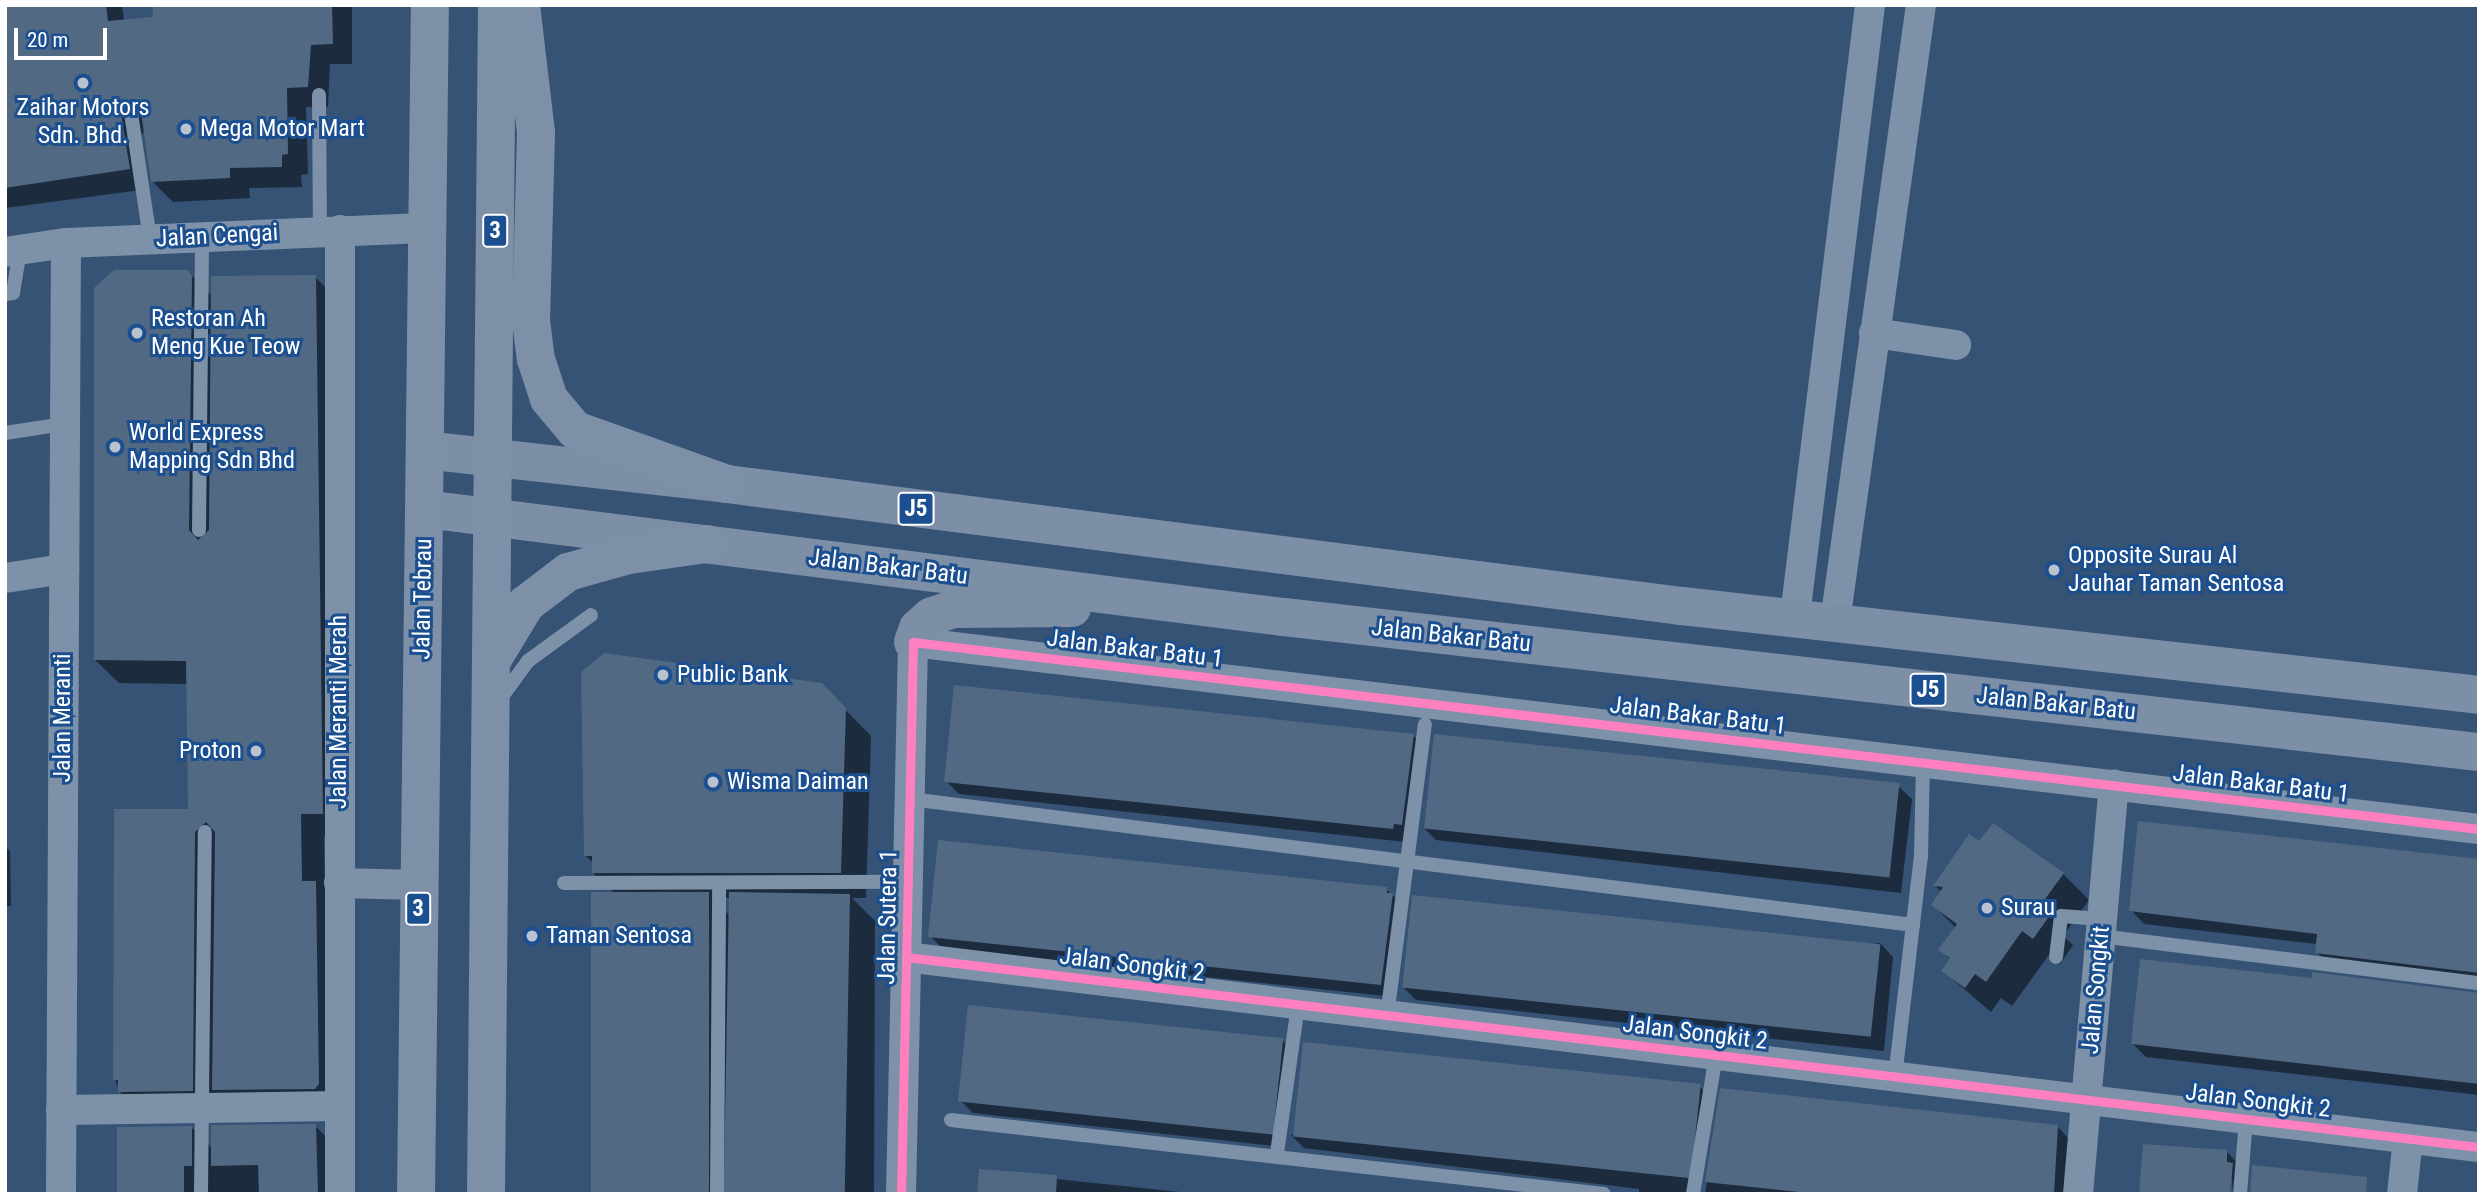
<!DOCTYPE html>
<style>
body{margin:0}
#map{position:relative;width:2484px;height:1199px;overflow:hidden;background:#365274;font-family:"Roboto Condensed",sans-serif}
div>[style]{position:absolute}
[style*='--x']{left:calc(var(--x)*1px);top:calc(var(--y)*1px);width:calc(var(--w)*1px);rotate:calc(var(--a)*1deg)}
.shadow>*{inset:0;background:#0007}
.building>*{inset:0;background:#526984;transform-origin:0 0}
.service>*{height:14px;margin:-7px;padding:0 7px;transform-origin:7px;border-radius:7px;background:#7d92a8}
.minor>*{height:30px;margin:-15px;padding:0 15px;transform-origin:15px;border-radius:15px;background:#7d92a8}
.primary>*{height:38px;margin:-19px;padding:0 19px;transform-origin:19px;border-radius:19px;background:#7d8ea7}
.trunk>*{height:38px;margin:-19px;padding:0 19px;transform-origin:19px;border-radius:19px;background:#7e90a7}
.cycleway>*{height:9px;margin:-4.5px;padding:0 4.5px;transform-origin:4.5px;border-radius:4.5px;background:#ff80c0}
.dots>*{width:19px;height:19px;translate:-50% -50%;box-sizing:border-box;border:4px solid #1b4f8f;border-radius:50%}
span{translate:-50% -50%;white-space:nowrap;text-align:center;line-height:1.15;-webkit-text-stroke:6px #1b4f8f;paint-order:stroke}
.shield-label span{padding:2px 5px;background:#1b4f8f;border:2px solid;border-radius:5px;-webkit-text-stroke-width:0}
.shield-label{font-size:23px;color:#fff;font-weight:700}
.poi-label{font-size:24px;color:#fff}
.left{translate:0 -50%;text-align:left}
.right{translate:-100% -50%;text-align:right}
.street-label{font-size:24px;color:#fff}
.frame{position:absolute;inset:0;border:7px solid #fff;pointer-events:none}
.scale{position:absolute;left:14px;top:28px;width:93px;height:32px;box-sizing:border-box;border:4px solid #fff;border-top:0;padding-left:9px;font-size:21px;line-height:24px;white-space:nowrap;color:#fff;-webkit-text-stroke:5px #1b4f8f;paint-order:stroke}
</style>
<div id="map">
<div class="shadow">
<div style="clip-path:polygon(5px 5px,122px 5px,124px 21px,155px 18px,154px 5px,352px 5px,352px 64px,330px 64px,328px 107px,306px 107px,308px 174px,301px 175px,302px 187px,249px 188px,250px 198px,173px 202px,153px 182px,145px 130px,141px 135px,149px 189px,5px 208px)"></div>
<div style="clip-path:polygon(188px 272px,213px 297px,315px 277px,339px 301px,346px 837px,324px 837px,325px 892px,339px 907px,342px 1108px,237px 1113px,216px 1092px,216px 1114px,143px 1115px,119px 1091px,115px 1079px,190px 811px,188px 684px,119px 683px,95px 660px)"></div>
<div style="clip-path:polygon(evenodd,821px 685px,871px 736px,866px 898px,852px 898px,875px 921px,874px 1194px,592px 1194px,615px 894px,593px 873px,593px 863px,585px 855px,821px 685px,713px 898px,730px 898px,730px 916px,713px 898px)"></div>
<div style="clip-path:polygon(1413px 735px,1426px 749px,1406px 842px,959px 794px,946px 781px)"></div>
<div style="clip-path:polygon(1898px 786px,1912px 799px,1901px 893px,1436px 840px,1423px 827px)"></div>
<div style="clip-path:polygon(1980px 844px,2063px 874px,2089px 900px,2063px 936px,2073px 945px,2060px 964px,2048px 956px,2012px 1006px,2001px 998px,1991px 1012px,1943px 971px,1951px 960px,1940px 950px,1956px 928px,1933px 905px,1942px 892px,1935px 886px)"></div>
<div style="clip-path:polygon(5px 847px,10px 851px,11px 906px,5px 906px)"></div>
<div style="clip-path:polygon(2479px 860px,2479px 984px,2330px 966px,2317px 952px,2317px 944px,2144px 924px,2131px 910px)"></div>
<div style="clip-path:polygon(1386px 889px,1406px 908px,1394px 997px,943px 949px,930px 936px)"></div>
<div style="clip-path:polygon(1880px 943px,1893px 957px,1884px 1051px,1416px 1000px,1402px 986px)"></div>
<div style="clip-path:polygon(2313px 980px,2479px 994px,2479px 1095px,2146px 1057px,2133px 1044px)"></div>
<div style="clip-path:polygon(5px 1011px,7px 1067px,6px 1117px,5px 1117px)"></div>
<div style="clip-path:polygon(1283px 1041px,1296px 1054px,1283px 1147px,973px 1113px,960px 1100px)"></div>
<div style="clip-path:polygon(1700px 1087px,1714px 1100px,1698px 1194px,1639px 1194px,1639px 1189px,1304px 1148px,1291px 1135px)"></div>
<div style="clip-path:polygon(1722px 1090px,2057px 1126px,2070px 1140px,2067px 1194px,1705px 1194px)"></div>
<div style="clip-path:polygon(315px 1126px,336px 1146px,337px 1194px,119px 1194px,191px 1127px,213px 1149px)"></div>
<div style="clip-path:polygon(2227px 1152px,2240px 1165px,2245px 1194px,2233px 1194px,2231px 1164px,2140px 1194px)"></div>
<div style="clip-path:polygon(980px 1171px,1180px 1192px,1182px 1194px,979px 1194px)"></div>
</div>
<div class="building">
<div style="clip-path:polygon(5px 5px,106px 5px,108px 21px,153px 17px,152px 5px,332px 5px,333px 44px,311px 45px,308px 87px,287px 88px,288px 154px,282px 155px,282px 167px,230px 168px,230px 178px,151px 182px,141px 112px,130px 103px,121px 114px,130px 169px,5px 188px)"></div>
<div style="clip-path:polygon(114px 270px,188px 270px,192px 276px,189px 530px,198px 540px,209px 530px,211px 276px,316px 275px,323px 814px,301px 814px,302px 881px,316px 881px,319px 1084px,315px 1089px,212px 1090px,215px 832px,206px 822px,195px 832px,193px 1091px,118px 1092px,118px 1080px,113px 1080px,114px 809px,188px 809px,186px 661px,94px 660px,94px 288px)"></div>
<div style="clip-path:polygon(604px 653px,822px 683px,846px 708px,841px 873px,592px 873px,592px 856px,584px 856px,581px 672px)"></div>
<div style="clip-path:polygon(954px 685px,1414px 734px,1402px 825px,1394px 824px,1393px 829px,944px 782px)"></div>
<div style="left:1434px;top:734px;width:468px;height:95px;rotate:6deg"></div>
<div style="clip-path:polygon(2138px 821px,2479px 859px,2479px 973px,2315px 953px,2317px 934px,2129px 911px)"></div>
<div style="clip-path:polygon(1993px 823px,2064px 873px,2037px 910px,2048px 918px,2033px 939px,2022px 931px,1986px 982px,1975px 974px,1965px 988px,1941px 971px,1950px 958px,1938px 950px,1957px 924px,1931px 905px,1943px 887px,1933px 886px,1969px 834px,1979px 841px)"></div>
<div style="clip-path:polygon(938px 840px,1387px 887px,1387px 893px,1393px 893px,1381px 985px,928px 937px)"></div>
<div style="left:709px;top:892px;width:302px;height:118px;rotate:90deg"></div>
<div style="left:729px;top:892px;width:121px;height:302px;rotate:1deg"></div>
<div style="left:1412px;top:895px;width:471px;height:93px;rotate:6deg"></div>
<div style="clip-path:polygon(2140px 959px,2312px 978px,2312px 972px,2479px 993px,2479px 1084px,2131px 1044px)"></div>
<div style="left:968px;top:1005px;width:317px;height:97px;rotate:6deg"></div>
<div style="left:1303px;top:1042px;width:400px;height:95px;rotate:6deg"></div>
<div style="clip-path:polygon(1720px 1088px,2058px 1125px,2054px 1194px,1817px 1194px,1705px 1182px)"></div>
<div style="clip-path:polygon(316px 1124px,318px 1194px,259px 1194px,258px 1165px,211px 1166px,211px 1125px)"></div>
<div style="clip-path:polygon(192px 1126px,192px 1166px,184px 1166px,184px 1194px,117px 1194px,117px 1127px)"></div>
<div style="clip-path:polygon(2143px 1144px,2227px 1150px,2227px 1162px,2233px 1163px,2230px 1194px,2139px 1194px)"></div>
<div style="clip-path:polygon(2252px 1165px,2367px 1177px,2366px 1194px,2250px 1194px)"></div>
<div style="clip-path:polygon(979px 1169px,1057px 1175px,1056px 1194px,977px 1194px)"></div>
</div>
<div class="service">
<div style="--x:319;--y:95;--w:136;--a:89.6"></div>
<div style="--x:131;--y:113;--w:127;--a:81.4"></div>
<div style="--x:5;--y:294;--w:8;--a:-7"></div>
<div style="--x:13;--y:293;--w:44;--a:-80.8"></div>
<div style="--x:5;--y:433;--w:60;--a:-8.7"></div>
<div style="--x:199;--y:530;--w:293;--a:-89.4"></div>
<div style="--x:501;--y:698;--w:46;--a:-53.9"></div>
<div style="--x:528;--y:661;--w:78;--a:-36.1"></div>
<div style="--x:910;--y:799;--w:1011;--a:7.16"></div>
<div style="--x:564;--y:883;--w:344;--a:-0.2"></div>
<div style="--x:2100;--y:936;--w:382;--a:7.1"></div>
<div style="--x:2056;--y:957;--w:41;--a:-83"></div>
<div style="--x:2061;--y:916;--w:41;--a:4.2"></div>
<div style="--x:1387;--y:1016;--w:294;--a:-82.6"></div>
<div style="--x:1895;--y:1077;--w:222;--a:-83.3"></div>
<div style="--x:1921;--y:857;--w:94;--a:-88.8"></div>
<div style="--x:951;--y:1120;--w:657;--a:6.47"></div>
<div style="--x:1277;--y:1153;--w:149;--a:-81.9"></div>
<div style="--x:201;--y:1194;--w:362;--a:-89.4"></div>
<div style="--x:717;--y:1194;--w:311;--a:-89.6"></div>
<div style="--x:1693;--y:1194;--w:141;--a:-80.6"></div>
<div style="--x:2240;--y:1194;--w:75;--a:-85.4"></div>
</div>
<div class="minor">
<div style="--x:5;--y:252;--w:62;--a:-8.4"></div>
<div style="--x:66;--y:243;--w:364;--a:-2.4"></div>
<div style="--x:1874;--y:333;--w:83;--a:8.3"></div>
<div style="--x:5;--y:578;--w:60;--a:-8.7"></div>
<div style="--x:1795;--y:616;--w:616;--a:-83"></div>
<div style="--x:1835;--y:622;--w:623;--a:-82.07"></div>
<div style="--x:339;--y:883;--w:79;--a:1.5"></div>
<div style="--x:906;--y:957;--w:1584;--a:6.89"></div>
<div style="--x:61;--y:1110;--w:278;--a:-0.8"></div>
<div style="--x:61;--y:1194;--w:951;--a:-89.7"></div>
<div style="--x:340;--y:1194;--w:964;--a:-90"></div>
<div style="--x:901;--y:1194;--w:552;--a:-88.75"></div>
<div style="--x:913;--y:642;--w:1577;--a:6.81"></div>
<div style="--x:2078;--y:1194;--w:411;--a:-85"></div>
<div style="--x:2402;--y:1194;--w:55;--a:-83.8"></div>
</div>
<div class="primary">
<div style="--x:425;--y:450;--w:304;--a:6.4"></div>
<div style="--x:727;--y:484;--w:963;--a:7.28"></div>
<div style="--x:1682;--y:606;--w:802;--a:6.37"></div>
<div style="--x:425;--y:509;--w:866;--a:7.17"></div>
<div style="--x:1284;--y:617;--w:1203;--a:6.45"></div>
<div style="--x:913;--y:642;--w:15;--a:-70"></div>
<div style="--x:918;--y:628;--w:18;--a:-41"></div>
<div style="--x:932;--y:616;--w:22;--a:-18"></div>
<div style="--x:953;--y:609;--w:119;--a:-0.5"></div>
</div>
<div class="trunk">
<div style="--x:521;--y:5;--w:128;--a:83.3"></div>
<div style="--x:536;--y:132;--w:188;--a:91.5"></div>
<div style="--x:531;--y:320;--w:39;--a:83"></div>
<div style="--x:536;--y:359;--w:42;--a:72"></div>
<div style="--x:549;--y:399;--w:40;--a:50"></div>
<div style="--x:575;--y:430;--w:161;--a:19.6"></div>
<div style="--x:494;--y:657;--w:62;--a:-58.9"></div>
<div style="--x:526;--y:604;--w:53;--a:-37.3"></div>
<div style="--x:568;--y:572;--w:63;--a:-15.6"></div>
<div style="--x:629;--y:555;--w:78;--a:-8.1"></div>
<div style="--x:416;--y:1194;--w:1189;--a:-89.33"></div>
<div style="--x:486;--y:1194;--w:1189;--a:-89.47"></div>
</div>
<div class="cycleway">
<div style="--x:906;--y:957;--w:1584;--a:6.89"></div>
<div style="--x:901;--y:1194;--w:552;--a:-88.75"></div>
<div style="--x:913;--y:642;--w:1577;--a:6.81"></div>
</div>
<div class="dots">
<div style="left:83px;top:83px;background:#b9c2ce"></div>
<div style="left:186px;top:129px;background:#b9c2ce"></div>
<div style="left:137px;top:333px;background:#b9c2ce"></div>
<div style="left:115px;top:447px;background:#b9c2ce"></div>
<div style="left:2054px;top:570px;background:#b9c2ce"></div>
<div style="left:663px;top:675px;background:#b9c2ce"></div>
<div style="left:256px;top:751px;background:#b9c2ce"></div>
<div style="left:713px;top:782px;background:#b9c2ce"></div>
<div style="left:1987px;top:908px;background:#b9c2ce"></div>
<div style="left:532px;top:936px;background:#b9c2ce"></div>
</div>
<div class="shield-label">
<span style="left:495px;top:231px">3</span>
<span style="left:916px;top:509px">J5</span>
<span style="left:1928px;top:690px">J5</span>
<span style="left:418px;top:909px">3</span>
</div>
<div class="poi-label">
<span style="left:83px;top:122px">Zaihar Motors<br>Sdn. Bhd.</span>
<span class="left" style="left:200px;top:129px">Mega Motor Mart</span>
<span class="left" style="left:151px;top:333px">Restoran Ah<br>Meng Kue Teow</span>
<span class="left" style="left:129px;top:447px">World Express<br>Mapping Sdn Bhd</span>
<span class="left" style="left:2068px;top:570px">Opposite Surau Al<br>Jauhar Taman Sentosa</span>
<span class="left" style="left:677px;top:675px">Public Bank</span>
<span class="right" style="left:242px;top:751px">Proton</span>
<span class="left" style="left:727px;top:782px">Wisma Daiman</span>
<span class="left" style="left:2001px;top:908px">Surau</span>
<span class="left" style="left:546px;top:936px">Taman Sentosa</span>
</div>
<div class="street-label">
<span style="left:217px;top:236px;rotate:-3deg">Jalan Cengai</span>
<span style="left:888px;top:567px;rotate:7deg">Jalan Bakar Batu</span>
<span style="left:423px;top:599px;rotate:-89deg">Jalan Tebrau</span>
<span style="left:1451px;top:636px;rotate:6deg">Jalan Bakar Batu</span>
<span style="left:1135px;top:649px;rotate:7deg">Jalan Bakar Batu 1</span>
<span style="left:2056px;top:704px;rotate:6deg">Jalan Bakar Batu</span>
<span style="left:339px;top:712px;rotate:-90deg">Jalan Meranti Merah</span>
<span style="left:1698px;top:716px;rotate:7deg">Jalan Bakar Batu 1</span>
<span style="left:63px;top:718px;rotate:-90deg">Jalan Meranti</span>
<span style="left:2261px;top:784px;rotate:7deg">Jalan Bakar Batu 1</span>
<span style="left:888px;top:917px;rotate:-89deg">Jalan Sutera 1</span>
<span style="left:1132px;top:965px;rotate:7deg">Jalan Songkit 2</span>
<span style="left:2096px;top:990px;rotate:-85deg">Jalan Songkit</span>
<span style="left:1695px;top:1033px;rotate:7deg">Jalan Songkit 2</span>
<span style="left:2258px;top:1101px;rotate:7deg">Jalan Songkit 2</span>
</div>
<div class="frame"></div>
<div class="scale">20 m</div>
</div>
